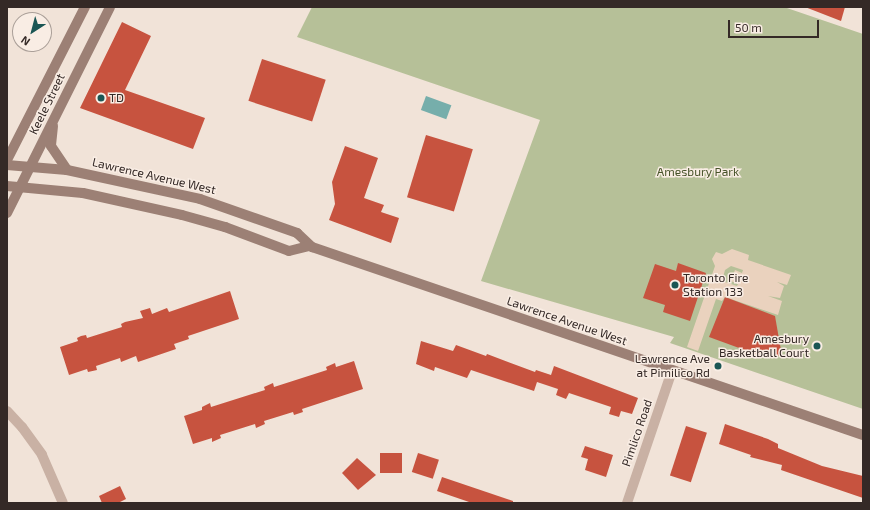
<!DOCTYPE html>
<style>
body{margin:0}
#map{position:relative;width:870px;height:510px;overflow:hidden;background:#f1e3d8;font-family:"Exo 2",sans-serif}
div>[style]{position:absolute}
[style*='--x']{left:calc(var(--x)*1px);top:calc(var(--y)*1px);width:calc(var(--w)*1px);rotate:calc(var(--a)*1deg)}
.green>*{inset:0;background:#b6c098}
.plaza>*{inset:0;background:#ead2be}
.water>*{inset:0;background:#76aeab;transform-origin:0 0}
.building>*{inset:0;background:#c7533f;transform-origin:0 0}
.minor>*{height:10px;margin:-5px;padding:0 5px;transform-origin:5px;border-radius:5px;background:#c9b1a4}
.secondary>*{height:10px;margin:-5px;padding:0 5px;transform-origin:5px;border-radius:5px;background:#9c8075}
.dots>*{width:11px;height:11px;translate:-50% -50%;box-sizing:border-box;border:2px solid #f9ede4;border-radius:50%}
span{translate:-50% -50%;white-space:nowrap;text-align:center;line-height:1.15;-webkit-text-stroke:3px #f9ede4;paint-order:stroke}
.poi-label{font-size:12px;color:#342926}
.left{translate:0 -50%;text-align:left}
.right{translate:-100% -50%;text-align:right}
.street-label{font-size:12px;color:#342926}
.park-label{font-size:12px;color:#475329}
.frame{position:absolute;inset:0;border:8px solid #342926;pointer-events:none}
.north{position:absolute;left:12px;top:12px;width:40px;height:40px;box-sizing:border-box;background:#f9ede4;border:1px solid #aa9f98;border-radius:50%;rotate:216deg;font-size:11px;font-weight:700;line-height:16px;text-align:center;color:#342926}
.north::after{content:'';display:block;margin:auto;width:14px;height:18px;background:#1b5654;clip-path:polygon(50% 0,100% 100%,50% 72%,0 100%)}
.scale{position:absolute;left:728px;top:20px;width:91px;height:18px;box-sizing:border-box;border:2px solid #342926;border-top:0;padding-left:5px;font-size:12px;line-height:14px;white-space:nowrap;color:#342926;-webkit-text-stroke:3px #f9ede4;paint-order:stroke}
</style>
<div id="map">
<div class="green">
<div style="clip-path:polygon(312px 7px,784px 7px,863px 34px,863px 409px,670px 343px,674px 337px,481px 281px,540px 120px,297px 37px)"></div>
</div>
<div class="plaza">
<div style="clip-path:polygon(evenodd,732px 249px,749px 255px,748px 260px,791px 275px,787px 285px,777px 282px,784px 286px,780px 298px,768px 296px,782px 301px,778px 315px,725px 297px,722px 301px,716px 299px,698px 351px,687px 347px,715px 266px,712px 259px,716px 252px,722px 254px,732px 249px,731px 266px,743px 270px,742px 273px,735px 270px,731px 281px,738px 284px,737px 286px,722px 281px,725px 270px,731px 266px)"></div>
</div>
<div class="water">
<div style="left:426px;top:96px;width:27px;height:15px;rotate:20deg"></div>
</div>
<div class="building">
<div style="clip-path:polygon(805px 7px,845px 7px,841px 21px)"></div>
<div style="clip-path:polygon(122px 22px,151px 36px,125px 90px,205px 118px,193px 149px,80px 108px)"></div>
<div style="left:262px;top:59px;width:67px;height:44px;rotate:18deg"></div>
<div style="left:426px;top:135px;width:49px;height:65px;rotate:17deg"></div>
<div style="clip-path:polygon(345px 146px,378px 158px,364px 198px,384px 205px,381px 212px,399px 218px,391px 243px,329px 220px,335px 204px,332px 182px)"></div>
<div style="clip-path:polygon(678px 263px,706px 273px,690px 321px,663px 312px,665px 305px,643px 298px,655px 264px,676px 271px)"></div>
<div style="clip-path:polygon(230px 291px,239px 319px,188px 336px,189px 339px,174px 344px,176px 349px,138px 362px,136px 356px,121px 362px,120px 358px,96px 366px,97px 370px,88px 372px,87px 369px,69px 375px,60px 347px,78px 341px,77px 338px,81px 336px,86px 335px,87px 338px,122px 327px,121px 324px,125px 322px,143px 318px,140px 311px,150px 308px,152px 314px,167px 308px,169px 312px)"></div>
<div style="clip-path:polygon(725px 297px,775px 316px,782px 356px,761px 356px,709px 337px)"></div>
<div style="clip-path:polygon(421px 341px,453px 351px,456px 345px,486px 356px,487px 354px,535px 372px,536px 370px,551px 375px,554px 366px,638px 398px,632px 414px,621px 411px,619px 417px,609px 414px,611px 407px,569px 393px,566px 399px,556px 395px,558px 389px,537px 382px,534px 391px,471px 370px,467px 378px,435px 367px,434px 371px,416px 364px)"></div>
<div style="clip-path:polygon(354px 361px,363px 389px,302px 409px,303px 412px,294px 415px,293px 412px,264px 421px,265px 424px,256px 428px,255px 424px,220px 435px,221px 438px,212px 442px,212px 438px,193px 444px,184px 416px,202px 410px,202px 407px,210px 403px,211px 407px,265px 390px,264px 387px,273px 383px,274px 387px,327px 370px,326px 367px,335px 363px,336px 367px)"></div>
<div style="clip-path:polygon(725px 424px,768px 439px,778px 444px,778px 448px,822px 466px,863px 476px,863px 498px,781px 470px,782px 465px,750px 457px,751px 455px,719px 444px)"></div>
<div style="left:686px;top:426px;width:22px;height:52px;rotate:18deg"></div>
<div style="clip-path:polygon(585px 446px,613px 455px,606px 477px,585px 470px,588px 459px,581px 457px)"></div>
<div style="left:380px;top:453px;width:22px;height:20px"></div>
<div style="left:418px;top:453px;width:22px;height:20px;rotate:18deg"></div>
<div style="clip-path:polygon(357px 458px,376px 475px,358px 490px,342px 473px)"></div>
<div style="clip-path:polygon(442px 477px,513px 501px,513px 503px,472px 503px,437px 491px)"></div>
<div style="clip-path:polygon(120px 486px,126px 499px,118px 503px,102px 503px,99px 496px)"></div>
</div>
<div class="minor">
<div style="--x:7;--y:411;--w:22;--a:47"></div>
<div style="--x:22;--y:427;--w:34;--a:54"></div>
<div style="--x:42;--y:455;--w:52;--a:66.4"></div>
<div style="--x:627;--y:503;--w:139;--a:-71.2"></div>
</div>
<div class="secondary">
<div style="--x:53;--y:126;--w:20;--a:96"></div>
<div style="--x:51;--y:146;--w:29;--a:56"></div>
<div style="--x:7;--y:160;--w:172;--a:-63"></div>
<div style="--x:7;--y:165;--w:60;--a:4.8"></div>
<div style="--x:67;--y:170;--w:136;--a:12.3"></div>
<div style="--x:200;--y:199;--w:103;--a:19.3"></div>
<div style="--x:297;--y:233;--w:21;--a:43"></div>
<div style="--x:312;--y:247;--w:582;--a:18.84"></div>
<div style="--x:7;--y:186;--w:76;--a:5.3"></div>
<div style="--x:83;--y:193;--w:101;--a:12.5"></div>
<div style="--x:182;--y:215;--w:45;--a:15.6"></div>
<div style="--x:225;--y:227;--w:68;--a:20.6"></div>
<div style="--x:289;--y:251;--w:21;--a:-14"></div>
<div style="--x:7;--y:213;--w:230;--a:-63.4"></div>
</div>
<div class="dots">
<div style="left:101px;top:98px;background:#1b5654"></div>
<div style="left:675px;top:285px;background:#1b5654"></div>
<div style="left:817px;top:346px;background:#1b5654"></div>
<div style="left:718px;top:366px;background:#1b5654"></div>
</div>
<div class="poi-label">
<span class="left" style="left:109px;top:98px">TD</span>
<span class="left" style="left:683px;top:285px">Toronto Fire<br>Station 133</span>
<span class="right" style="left:809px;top:346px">Amesbury<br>Basketball Court</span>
<span class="right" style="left:710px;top:366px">Lawrence Ave<br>at Pimilico Rd</span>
</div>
<div class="street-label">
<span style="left:47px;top:104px;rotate:-64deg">Keele Street</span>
<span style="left:154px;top:176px;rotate:13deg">Lawrence Avenue West</span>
<span style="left:567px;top:321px;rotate:19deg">Lawrence Avenue West</span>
<span style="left:637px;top:433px;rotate:-71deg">Pimlico Road</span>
</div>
<div class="park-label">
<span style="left:698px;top:172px">Amesbury Park</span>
</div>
<div class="frame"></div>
<div class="north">N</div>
<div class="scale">50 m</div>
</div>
